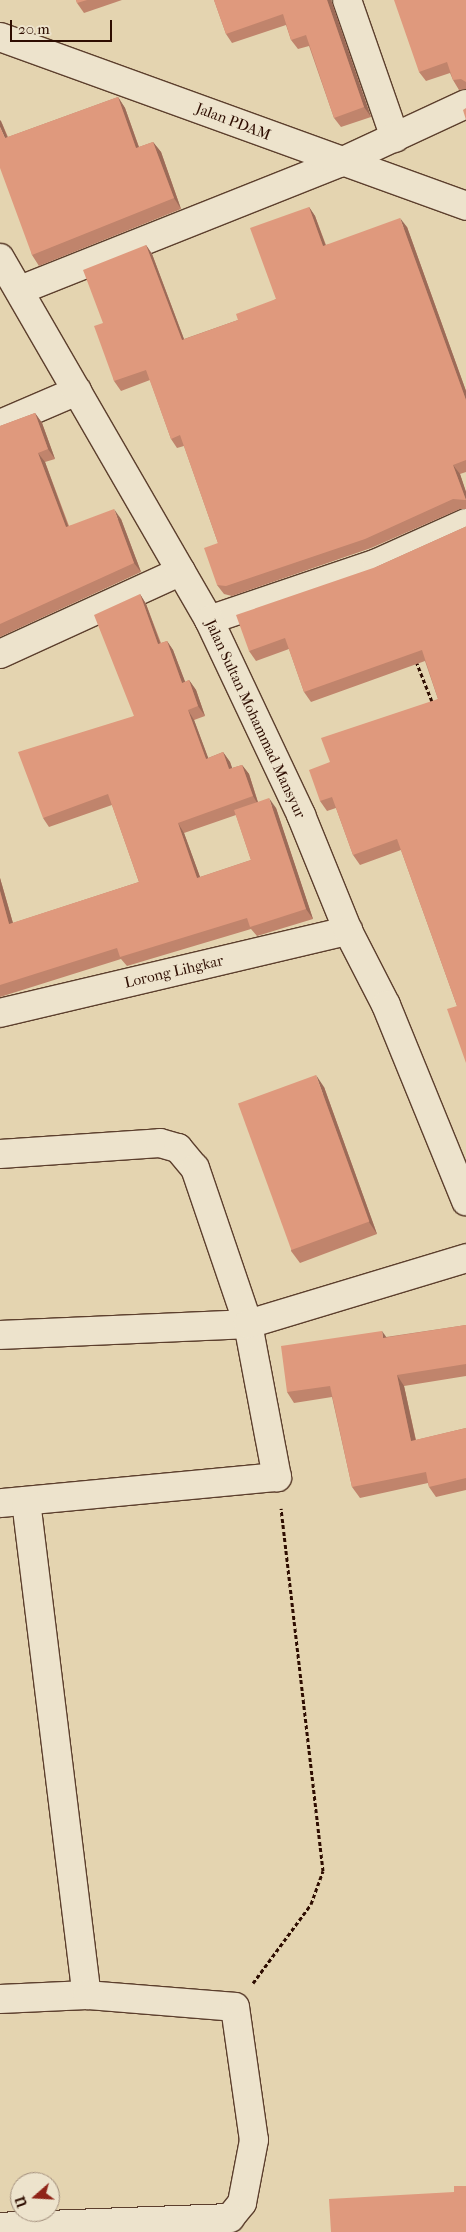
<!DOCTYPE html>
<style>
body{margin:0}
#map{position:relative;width:466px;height:2232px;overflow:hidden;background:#e4d4b0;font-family:"IM FELL French Canon",serif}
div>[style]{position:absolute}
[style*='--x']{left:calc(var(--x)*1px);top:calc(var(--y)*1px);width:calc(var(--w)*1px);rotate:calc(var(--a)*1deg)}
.path>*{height:3px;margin-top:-1.5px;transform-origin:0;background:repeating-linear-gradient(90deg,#2e0d01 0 4px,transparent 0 6.5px)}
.roads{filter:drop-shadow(1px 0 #5c3f2d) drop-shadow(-1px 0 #5c3f2d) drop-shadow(0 1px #5c3f2d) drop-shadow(0 -1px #5c3f2d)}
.minor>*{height:28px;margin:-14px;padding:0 14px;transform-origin:14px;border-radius:14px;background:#ede3cc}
.tertiary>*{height:28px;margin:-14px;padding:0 14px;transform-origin:14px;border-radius:14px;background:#ede3cc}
.wall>*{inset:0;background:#c0846c}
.shaded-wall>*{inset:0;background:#9c6b58}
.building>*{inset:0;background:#df997d;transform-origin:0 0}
span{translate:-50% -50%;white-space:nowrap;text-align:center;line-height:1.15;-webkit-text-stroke:5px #ede3cc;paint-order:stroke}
.street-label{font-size:15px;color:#2e0d01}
.north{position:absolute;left:10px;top:2172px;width:50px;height:50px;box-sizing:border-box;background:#ede3cc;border:1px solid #a18d7b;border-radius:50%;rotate:251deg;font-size:14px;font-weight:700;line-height:20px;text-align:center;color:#2e0d01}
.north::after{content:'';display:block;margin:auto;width:18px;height:22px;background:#8f2418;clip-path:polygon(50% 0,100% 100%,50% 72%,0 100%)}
.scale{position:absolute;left:10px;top:20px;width:102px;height:22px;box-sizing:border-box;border:2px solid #2e0d01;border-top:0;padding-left:6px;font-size:15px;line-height:18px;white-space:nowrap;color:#2e0d01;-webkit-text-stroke:4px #ede3cc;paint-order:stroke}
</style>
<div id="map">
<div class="path">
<div style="--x:416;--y:661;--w:46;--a:68.4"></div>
<div style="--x:253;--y:1983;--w:98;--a:-53.7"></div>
<div style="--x:311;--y:1904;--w:35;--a:-70"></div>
<div style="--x:323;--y:1871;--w:365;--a:-96.6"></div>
</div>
<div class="roads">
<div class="minor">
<div style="--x:347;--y:0;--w:146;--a:70.8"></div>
<div style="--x:20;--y:290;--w:343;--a:-21.7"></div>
<div style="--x:339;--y:163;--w:140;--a:-24.9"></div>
<div style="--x:0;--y:424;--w:84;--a:-23.2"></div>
<div style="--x:209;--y:620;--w:177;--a:-18.7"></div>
<div style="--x:377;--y:563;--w:98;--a:-24.2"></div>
<div style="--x:0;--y:654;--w:199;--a:-24.6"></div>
<div style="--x:0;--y:1013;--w:358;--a:-13.3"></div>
<div style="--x:0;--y:1154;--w:160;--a:-3.9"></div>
<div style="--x:160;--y:1143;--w:19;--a:16"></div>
<div style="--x:178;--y:1148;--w:26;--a:50"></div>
<div style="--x:195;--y:1168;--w:165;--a:71.2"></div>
<div style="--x:248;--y:1324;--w:156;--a:79.3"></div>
<div style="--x:277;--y:1477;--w:278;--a:174.6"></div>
<div style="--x:0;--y:1335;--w:248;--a:-2.5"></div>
<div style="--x:248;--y:1324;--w:228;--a:-16.8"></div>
<div style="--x:26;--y:1501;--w:498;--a:83"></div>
<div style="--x:0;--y:1999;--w:87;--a:-2.6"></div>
<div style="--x:87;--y:1995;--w:148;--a:4.6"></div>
<div style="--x:235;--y:2007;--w:134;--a:81.9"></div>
<div style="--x:254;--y:2140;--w:64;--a:100.8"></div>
<div style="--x:242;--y:2203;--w:19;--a:129"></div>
<div style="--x:230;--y:2218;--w:230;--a:177.8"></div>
</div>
<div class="tertiary">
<div style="--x:0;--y:37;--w:496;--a:19.9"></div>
<div style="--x:0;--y:258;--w:418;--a:60"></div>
<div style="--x:209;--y:620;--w:216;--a:64.7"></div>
<div style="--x:301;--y:815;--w:125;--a:67.9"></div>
<div style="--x:348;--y:931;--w:83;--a:62.8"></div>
<div style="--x:386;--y:1005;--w:212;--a:67.8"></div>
</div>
</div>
<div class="wall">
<div style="clip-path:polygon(76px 0,122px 0,84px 13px,77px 3px)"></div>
<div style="clip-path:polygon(214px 0,331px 0,371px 117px,341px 127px,334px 118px,309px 46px,298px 49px,291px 40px,286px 25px,232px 43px,226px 34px)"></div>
<div style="clip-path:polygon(466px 0,466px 89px,459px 90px,453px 80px,450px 73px,426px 81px,419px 72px)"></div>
<div style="clip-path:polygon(118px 97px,125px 108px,139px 147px,153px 142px,161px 152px,181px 209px,39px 266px,32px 255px,1px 121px,8px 137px)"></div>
<div style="clip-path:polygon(309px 207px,315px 216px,326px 245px,407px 227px,466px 391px,466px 472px,460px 474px,466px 492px,466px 509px,460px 509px,371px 548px,232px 596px,224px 594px,217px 585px,218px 543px,184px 446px,177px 448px,171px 439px,150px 380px,121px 391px,114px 381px,103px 323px,146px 245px,152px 254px,184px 339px,238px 320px,276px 299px)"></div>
<div style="clip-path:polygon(35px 413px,42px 423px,55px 459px,45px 462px,69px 526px,121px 519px,141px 572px,0 637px,0 426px)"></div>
<div style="clip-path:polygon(465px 527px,457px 1006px,401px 850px,360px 865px,353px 855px,336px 808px,327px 811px,320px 801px,330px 762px,438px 699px,425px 661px,311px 702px,304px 692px,289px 649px,256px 661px,249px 651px,376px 567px)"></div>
<div style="clip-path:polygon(evenodd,140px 594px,146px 604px,161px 643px,167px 641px,173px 650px,185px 682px,189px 680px,196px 690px,205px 716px,194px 720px,208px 758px,223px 752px,230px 762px,232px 768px,242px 765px,249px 774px,258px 802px,276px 808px,313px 919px,257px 936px,251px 929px,127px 966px,121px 959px,0 997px,0 878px,13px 923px,139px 882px,112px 805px,49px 827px,43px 818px,134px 716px,140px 594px,236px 815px,251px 860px,200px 877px,184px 833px,236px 815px)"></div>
<div style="clip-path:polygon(324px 1087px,377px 1234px,300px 1263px,291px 1251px)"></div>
<div style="clip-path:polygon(466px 1325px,466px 1376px,404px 1386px,416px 1440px,466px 1428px,466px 1490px,436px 1497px,429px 1487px,428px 1483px,360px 1498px,352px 1487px,332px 1397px,294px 1403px,287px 1392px,386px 1337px)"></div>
</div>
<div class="shaded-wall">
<div style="clip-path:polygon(327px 0,331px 0,371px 117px,364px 107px)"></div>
<div style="clip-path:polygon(118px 97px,125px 108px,143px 159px,136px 148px)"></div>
<div style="clip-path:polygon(0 120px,1px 121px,12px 149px,5px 138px,0 127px)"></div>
<div style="clip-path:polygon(153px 142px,161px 152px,181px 209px,174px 198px)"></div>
<div style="clip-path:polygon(309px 207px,315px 216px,329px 255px,323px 246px)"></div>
<div style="clip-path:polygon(400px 218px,407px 227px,466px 391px,466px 400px)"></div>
<div style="clip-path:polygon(146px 245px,152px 254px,188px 350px,182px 340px)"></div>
<div style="clip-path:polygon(35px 413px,42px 423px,55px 459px,48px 449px)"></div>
<div style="clip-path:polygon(38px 453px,45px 462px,72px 537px,66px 527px)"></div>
<div style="clip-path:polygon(453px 465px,460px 474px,466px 492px,466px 500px)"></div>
<div style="clip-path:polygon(114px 509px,121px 519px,141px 572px,134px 563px)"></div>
<div style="clip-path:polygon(140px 594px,146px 604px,164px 654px,158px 644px)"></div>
<div style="clip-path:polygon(167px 641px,173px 650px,189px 692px,182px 683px)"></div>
<div style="clip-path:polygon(189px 680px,196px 690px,205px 716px,198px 706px)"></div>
<div style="clip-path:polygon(188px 710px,194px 720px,212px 768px,206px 759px)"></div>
<div style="clip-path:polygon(223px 752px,230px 762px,236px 779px,229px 769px)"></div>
<div style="clip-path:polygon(242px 765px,249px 774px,259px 806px,253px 796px)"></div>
<div style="clip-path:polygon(269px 798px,276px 808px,313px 919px,306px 909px)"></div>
<div style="clip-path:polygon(178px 823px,184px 833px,204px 888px,197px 878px)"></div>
<div style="clip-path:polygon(0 878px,16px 934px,9px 924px,0 891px)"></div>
<div style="clip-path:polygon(316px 1075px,324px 1087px,377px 1234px,369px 1222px)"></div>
<div style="clip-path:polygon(382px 1331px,389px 1341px,383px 1338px)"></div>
<div style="clip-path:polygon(397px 1375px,404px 1386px,418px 1451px,411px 1441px)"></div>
</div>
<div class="building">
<div style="clip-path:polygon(76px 0,87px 0,77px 3px)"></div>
<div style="clip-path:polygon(214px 0,327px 0,364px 107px,334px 118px,306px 35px,291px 40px,283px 14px,226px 34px)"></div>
<div style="clip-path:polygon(394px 0,466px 0,466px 82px,461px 79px,453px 80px,447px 62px,419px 72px)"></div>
<div style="clip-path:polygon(118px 97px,136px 148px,153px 142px,174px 198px,32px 255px,0 168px,0 127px,5px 138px)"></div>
<div style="clip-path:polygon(466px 108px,466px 120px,463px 110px)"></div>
<div style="clip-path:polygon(309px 207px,323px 246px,400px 218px,466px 400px,466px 460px,453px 465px,466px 500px,453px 499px,365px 539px,226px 586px,217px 585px,204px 548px,218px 543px,180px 435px,171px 439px,146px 370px,114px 381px,94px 326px,103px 323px,83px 270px,146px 245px,182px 340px,238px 320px,236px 314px,276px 299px,250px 228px)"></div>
<div style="clip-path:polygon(35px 413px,48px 449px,38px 453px,66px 527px,114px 509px,134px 563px,0 624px,0 426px)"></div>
<div style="clip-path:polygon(466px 526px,466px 1063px,447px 1009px,457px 1006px,397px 839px,353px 855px,332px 797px,320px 801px,309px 770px,330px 762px,321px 738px,438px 699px,422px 650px,304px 692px,285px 638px,249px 651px,236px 615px,376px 567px,465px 527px)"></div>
<div style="clip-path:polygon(140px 594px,158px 644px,167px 641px,182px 683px,189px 680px,198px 706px,188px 710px,206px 759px,223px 752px,229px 769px,242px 765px,253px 796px,178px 823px,197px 878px,251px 860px,234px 810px,269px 798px,306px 909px,250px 927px,247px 918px,120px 957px,117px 948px,0 985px,0 891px,9px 924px,139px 882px,108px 794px,43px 818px,18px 752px,134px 716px,94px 615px)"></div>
<div style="left:316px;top:1075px;width:156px;height:83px;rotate:70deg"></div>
<div style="clip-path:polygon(466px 1325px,466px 1364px,397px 1375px,411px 1441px,466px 1428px,466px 1478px,429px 1487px,426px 1472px,352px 1487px,330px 1386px,287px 1392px,281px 1346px,382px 1331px,383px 1338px)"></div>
<div style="clip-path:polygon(454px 2186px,466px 2186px,466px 2232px,331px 2232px,329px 2199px,454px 2192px)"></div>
</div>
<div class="street-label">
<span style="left:233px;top:122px;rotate:21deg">Jalan PDAM</span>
<span style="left:255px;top:719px;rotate:65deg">Jalan Sultan Mohammad Mansyur</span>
<span style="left:174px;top:972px;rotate:-13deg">Lorong Lihgkar</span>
</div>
<div class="north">U</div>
<div class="scale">20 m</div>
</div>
